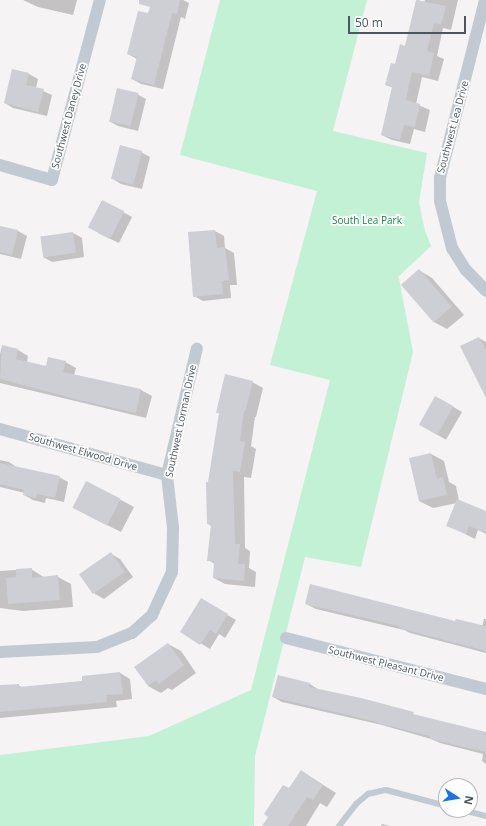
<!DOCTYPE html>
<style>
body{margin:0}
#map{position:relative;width:486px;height:826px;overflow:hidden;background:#f5f3f3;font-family:"Open Sans",sans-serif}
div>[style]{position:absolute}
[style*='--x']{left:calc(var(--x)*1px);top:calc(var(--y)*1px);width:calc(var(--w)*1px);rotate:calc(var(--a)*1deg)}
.green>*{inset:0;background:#c3f1d5}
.shadow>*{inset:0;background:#0003;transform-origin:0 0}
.building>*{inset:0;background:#cdcfd5;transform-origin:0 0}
.service>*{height:6px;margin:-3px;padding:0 3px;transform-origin:3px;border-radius:3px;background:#c1cad2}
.minor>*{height:12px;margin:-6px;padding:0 6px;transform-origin:6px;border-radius:6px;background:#c1cad2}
span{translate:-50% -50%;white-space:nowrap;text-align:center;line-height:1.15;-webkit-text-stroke:3.5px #fff;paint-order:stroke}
.street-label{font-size:10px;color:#4a5661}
.park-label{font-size:10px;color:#17864f}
.north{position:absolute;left:438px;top:778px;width:40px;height:40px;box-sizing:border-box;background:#fff;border:1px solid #b7bbc0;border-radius:50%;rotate:102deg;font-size:11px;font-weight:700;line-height:16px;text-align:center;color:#4a5661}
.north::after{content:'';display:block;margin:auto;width:14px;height:18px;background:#1a73e8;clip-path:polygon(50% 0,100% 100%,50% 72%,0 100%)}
.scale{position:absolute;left:348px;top:16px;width:118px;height:18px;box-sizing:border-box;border:2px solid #4a5661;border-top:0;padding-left:5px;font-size:12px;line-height:14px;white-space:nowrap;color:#4a5661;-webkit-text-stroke:3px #fff;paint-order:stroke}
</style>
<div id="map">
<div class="green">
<div style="clip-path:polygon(220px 0,367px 0,333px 131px,427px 153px,419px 202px,425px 231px,431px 246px,397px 278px,399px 278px,413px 352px,361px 567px,305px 557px,255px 756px,254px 826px,0 826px,0 755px,149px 736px,251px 690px,330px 380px,270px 365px,317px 191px,180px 155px)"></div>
</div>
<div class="shadow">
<div style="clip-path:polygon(23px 0,77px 0,73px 15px,38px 7px)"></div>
<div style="clip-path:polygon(152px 0,183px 0,189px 3px,185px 19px,181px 17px,163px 89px,141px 84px,132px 79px,137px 59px,128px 54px,149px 14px)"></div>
<div style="clip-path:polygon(417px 0,424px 2px,425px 0,458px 0,451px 30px,443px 28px,437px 56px,444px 59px,438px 81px,422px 77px,416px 104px,430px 110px,425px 132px,414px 129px,410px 144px,392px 140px,382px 135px,393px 88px,386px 85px,406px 47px)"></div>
<div style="clip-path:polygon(13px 70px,29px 74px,38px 79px,36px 88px,52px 95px,47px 116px,13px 108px,5px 103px)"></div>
<div style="clip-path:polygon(137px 94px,146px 99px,138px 131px,118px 126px,109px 121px)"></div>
<div style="clip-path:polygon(141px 152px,150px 157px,142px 189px,121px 184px,113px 179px)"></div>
<div style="clip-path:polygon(103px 201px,132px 217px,119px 243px,98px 233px)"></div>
<div style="clip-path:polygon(0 227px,18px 231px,27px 236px,21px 259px,0 254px)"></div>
<div style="clip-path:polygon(215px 231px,224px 236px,225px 248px,234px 253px,237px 285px,230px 285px,231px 298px,203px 301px,194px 296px)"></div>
<div style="clip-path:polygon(73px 233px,82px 238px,84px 257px,52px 262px,43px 257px)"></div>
<div style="clip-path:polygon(419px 270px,432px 278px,464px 315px,447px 329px,434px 322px)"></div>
<div style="clip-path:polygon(479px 338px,486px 342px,486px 388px)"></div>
<div style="clip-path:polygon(2px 346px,18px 350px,28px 356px,27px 362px,47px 367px,65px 362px,76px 368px,74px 375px,141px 390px,152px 396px,146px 418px,0 383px,0 354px)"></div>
<div style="clip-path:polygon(252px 382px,263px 388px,256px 417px,255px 417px,251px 446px,256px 449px,251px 478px,244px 477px,245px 548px,250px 551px,249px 568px,256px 572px,255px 587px,225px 584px,214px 578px,215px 564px,208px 560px,212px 526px,208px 524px,209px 483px)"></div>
<div style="left:436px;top:397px;width:30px;height:32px;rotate:30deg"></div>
<div style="clip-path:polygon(431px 454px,444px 461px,449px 482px,456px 486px,459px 501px,486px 512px,486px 534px,478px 530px,475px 539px,447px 525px,457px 503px,433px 508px,419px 501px)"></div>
<div style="clip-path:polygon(0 460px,9px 462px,18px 468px,59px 477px,68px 482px,64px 502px,46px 498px,45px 503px,33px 500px,24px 495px,25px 493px,0 487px)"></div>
<div style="clip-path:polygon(121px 500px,134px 507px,121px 532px,87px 515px)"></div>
<div style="clip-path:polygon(111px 554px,120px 559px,133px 577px,104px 599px,95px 594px,82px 575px)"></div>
<div style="clip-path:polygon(31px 569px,45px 578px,58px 577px,71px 584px,73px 607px,23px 611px,0 608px,0 571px)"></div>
<div style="clip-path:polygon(306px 604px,482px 627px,484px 619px,486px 619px,486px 653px,410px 633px,404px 630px,316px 609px)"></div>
<div style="clip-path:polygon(210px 605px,236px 620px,225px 638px,219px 634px,210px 649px,182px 632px)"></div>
<div style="clip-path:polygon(168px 644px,181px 651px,196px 673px,172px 690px,168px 688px,161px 693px,148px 686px)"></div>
<div style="clip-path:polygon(120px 673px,130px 679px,132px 699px,116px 701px,117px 707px,0 718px,0 686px,18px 685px,23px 688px,83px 682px,83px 677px)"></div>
<div style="clip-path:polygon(278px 676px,310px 684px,319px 690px,465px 729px,486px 733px,486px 764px,482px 761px,483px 754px,440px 743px,431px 739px,382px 725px,282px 702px,273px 697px)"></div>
<div style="clip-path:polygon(301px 771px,336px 793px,327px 807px,320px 803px,306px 826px,263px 826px)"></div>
<div style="clip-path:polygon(382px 824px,390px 826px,381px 826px)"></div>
</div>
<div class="building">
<div style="clip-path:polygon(139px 0,180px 0,177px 14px,172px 13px,154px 85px,131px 79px,137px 57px,127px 54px,138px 11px,148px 13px,150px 7px,139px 4px)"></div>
<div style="clip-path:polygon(416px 0,446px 6px,441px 25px,434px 23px,427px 51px,434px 53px,429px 76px,412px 72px,406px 100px,420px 104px,415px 127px,404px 125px,400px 140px,381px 135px,392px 87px,385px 85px,391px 63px,395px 64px,400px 44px,405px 46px)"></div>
<div style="clip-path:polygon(12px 69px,29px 73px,26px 85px,44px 89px,38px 112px,4px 103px)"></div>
<div style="left:117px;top:88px;width:22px;height:34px;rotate:13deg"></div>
<div style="left:120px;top:145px;width:23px;height:35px;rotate:15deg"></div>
<div style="left:102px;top:200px;width:25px;height:31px;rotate:27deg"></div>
<div style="clip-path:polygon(0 226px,18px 230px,12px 255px,0 252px)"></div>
<div style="clip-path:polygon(215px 230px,217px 248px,225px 247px,229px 280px,222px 281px,223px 294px,193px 297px,188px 232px)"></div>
<div style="left:73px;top:232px;width:21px;height:33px;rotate:82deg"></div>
<div style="left:419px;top:269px;width:50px;height:24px;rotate:49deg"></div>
<div style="clip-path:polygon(479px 337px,486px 350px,486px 398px,460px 346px)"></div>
<div style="clip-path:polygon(2px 345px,18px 349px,16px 359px,46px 366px,48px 357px,66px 361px,63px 372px,141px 389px,136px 413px,79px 400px,0 379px)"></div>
<div style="clip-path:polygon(225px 374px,253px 381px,245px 412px,244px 411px,240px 441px,245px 442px,240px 472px,233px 471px,235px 544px,240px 544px,238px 564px,245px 564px,244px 581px,213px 578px,214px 561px,207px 561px,211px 524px,207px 524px,206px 482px,208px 482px,219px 413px,216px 413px)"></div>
<div style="left:435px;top:396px;width:21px;height:33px;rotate:29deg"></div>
<div style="clip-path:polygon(431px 453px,437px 479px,443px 477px,447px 495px,419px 501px,409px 458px)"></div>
<div style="clip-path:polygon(0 463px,60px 476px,55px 498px,37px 494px,36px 498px,23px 495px,24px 490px,0 484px)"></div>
<div style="left:86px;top:481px;width:39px;height:30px;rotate:27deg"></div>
<div style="clip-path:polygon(457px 499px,486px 511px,486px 533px,469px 526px,466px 534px,446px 526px)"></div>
<div style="left:111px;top:552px;width:24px;height:39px;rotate:55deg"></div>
<div style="clip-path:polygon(32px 568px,32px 578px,58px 575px,60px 600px,8px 604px,6px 578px,16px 577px,16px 569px)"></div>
<div style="clip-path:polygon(310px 584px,455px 621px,456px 619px,486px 626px,486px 651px,399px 628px,399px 626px,305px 604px)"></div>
<div style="clip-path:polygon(201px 598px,228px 614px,216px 634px,210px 630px,200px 645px,180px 632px)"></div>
<div style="clip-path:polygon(168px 643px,184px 665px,159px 684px,156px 680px,148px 686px,134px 667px)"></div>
<div style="clip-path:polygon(120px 672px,123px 694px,106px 695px,107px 702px,0 712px,0 685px,19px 684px,19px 687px,82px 681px,82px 676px)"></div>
<div style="clip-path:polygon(278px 675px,310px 683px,309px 687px,361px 698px,414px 712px,413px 714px,486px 732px,486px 752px,430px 739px,430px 736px,377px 723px,377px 722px,272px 697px)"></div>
<div style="clip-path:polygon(301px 770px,323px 785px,313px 800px,307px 797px,288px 826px,262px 826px,268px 817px,264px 814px,283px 785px,289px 788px)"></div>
</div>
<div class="service">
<div style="--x:463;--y:810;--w:24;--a:15"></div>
<div style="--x:339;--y:826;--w:28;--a:-52"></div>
<div style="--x:356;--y:804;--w:16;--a:-40"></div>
<div style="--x:368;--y:794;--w:18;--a:-13"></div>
<div style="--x:386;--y:790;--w:62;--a:14.9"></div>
</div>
<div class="minor">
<div style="--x:485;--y:0;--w:184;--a:104.2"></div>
<div style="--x:440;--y:178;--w:23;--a:90"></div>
<div style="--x:440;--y:201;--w:49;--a:75.7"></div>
<div style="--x:452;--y:248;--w:26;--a:58"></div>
<div style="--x:466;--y:270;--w:29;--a:46"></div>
<div style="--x:0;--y:165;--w:54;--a:16.1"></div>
<div style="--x:52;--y:180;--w:186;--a:-75.1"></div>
<div style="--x:0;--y:429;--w:173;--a:15.4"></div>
<div style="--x:286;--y:638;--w:206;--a:14.3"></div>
<div style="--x:0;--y:652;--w:97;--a:-3"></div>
<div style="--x:97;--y:647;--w:38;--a:-22"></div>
<div style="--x:132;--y:633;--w:27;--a:-42"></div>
<div style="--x:152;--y:615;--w:47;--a:-65.1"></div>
<div style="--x:172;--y:572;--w:44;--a:-88.7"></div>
<div style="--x:173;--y:528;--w:53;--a:-96.5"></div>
<div style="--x:167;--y:475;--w:130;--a:-76.7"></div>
</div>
<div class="street-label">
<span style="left:69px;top:116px;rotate:-75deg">Southwest Daney Drive</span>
<span style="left:453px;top:127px;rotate:-75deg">Southwest Lea Drive</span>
<span style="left:181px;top:421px;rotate:-78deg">Southwest Lorman Drive</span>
<span style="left:83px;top:452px;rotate:16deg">Southwest Elwood Drive</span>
<span style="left:386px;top:664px;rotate:14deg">Southwest Pleasant Drive</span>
</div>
<div class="park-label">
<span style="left:367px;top:221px">South Lea Park</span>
</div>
<div class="north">N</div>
<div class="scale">50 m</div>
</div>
